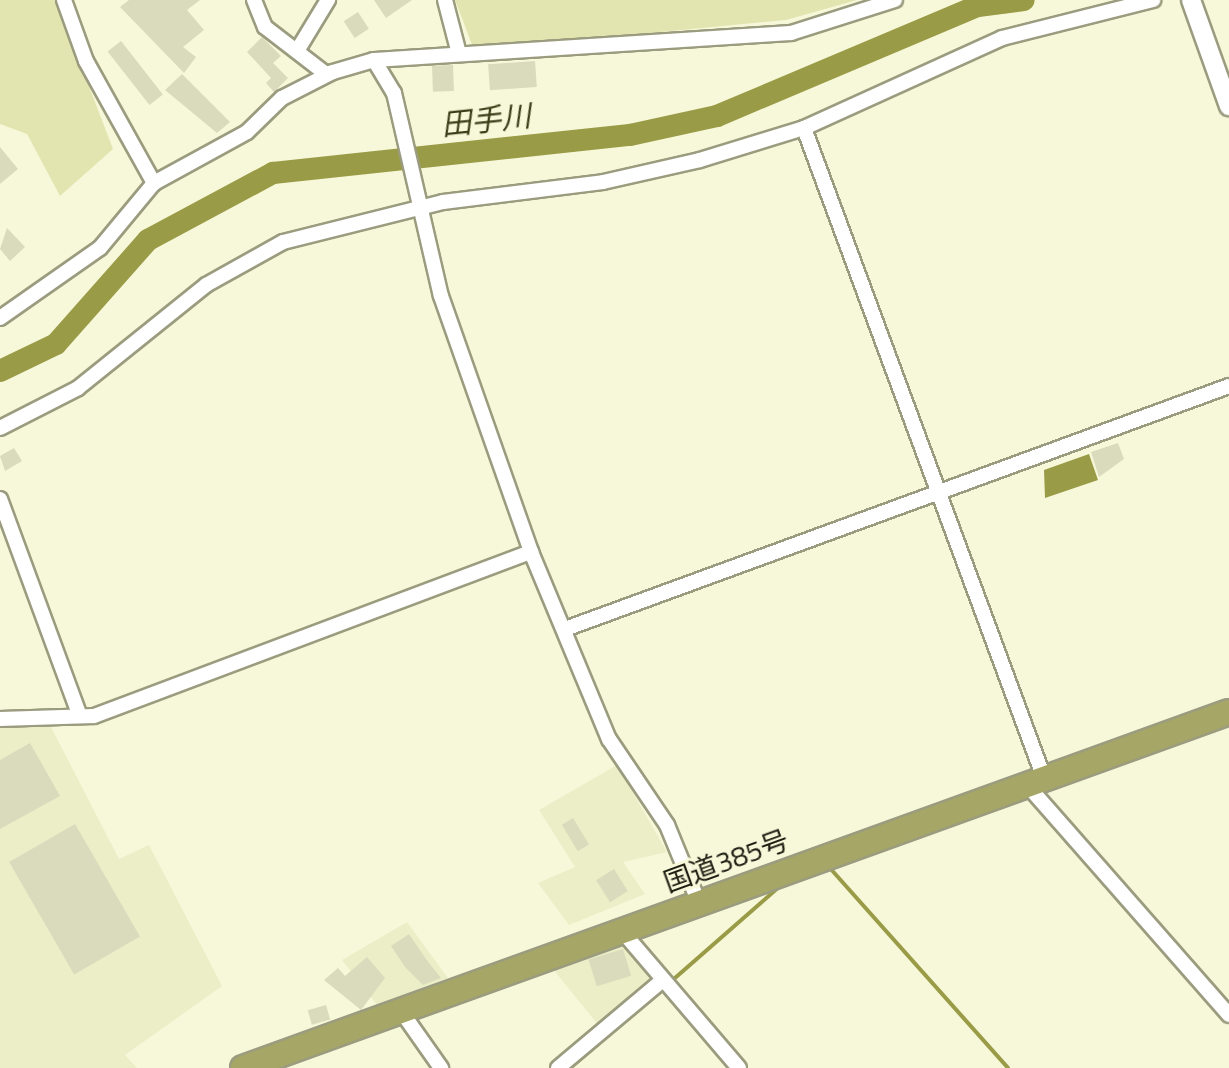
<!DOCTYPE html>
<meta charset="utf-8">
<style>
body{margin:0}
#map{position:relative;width:1229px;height:1068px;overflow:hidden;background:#f7f8d9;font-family:"Titillium Web","Noto Sans JP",sans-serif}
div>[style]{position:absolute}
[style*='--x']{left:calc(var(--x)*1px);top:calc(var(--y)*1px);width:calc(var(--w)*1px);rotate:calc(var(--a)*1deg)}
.built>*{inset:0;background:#eceec7}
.green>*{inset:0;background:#e3e5b1}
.water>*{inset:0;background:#9a9b47}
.stream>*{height:4px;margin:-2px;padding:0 2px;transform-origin:2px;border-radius:2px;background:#9a9b47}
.river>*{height:22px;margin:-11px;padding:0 11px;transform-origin:11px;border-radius:11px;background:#9a9b47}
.building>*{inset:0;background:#d9dbbc;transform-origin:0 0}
.roads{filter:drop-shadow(2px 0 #9b9c7f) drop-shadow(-2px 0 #9b9c7f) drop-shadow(0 2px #9b9c7f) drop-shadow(0 -2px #9b9c7f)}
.minor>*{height:14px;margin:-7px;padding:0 7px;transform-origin:7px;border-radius:7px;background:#fff}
.tertiary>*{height:18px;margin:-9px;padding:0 9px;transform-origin:9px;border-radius:9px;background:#fff}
.trunk>*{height:24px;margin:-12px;padding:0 12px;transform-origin:12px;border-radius:12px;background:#a6a766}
span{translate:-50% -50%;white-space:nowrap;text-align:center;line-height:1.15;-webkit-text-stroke:6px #f7f8d9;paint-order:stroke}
.street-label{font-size:28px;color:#1f2014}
.water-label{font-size:30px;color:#3c3d18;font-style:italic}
</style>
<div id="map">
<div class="built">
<div style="clip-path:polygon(50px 725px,119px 859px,149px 845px,222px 986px,125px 1055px,137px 1068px,0 1068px,0 728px)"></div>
<div style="clip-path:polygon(617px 765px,667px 852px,623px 862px,645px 894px,569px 925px,538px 883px,575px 867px,539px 810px)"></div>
<div style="clip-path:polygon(407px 922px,448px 978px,377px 1005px,342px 960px)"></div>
<div style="clip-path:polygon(623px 942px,653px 984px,600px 1027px,552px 968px)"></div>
</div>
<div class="green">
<div style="clip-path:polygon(0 0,56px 0,113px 149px,60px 196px,27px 134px,0 124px)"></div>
<div style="clip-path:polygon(455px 0,857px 0,786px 20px,474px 50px)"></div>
</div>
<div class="water">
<div style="clip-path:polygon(1089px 454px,1098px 480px,1045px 498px,1044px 470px)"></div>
</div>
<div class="stream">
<div style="--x:829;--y:867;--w:269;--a:48.3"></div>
<div style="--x:675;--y:978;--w:140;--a:-41.2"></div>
<div style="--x:570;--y:1068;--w:79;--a:-40.4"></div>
</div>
<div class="river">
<div style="--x:0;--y:371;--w:62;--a:-25.7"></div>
<div style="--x:56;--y:344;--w:139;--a:-48.5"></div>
<div style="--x:148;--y:240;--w:142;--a:-28.2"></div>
<div style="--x:273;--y:173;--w:359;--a:-6.1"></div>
<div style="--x:630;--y:135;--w:89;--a:-12.3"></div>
<div style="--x:717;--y:116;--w:283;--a:-22.9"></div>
<div style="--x:978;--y:6;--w:46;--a:-7.4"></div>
</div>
<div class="building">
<div style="clip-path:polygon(129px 0,200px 0,187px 10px,204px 30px,183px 47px,196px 57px,184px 73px,120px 7px)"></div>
<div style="clip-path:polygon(374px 0,412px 0,386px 18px)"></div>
<div style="left:358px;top:12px;width:20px;height:17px;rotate:57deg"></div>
<div style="clip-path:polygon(262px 37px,281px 56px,273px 63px,288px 78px,274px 92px,266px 83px,271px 78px,247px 52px)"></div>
<div style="left:121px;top:41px;width:68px;height:17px;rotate:52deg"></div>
<div style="left:535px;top:61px;width:26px;height:47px;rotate:86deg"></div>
<div style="left:453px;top:65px;width:26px;height:21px;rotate:88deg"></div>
<div style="clip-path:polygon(182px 74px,230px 122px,217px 133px,165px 90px)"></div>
<div style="clip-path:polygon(0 147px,18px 169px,0 184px)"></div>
<div style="clip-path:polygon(7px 228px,25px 247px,10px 261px,0 249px)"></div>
<div style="clip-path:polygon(1118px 443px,1124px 459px,1099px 477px,1091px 452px)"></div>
<div style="clip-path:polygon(14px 448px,22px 461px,5px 471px,0 456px)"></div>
<div style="clip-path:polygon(30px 743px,60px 796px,0 829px,0 760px)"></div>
<div style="left:573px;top:818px;width:31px;height:13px;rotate:59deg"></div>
<div style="left:75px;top:824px;width:130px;height:76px;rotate:60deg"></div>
<div style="left:614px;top:869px;width:26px;height:21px;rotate:58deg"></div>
<div style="clip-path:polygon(409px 934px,426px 959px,441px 978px,423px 985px,405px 967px,391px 946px)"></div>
<div style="left:623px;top:949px;width:28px;height:36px;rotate:73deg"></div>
<div style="clip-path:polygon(367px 957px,385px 978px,361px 1010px,324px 980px,338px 968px,345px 976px)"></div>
<div style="left:326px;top:1005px;width:15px;height:19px;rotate:74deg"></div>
</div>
<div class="roads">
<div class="minor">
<div style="--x:64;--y:0;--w:65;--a:70.2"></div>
<div style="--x:86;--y:61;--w:140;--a:60.9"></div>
<div style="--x:254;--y:0;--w:29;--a:68"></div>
<div style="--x:265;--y:27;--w:77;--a:37.6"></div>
<div style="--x:326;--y:74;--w:50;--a:-16.3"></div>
<div style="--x:374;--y:60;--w:39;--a:59"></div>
<div style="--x:394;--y:93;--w:208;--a:77"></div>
<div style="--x:441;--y:296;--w:271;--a:70.6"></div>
<div style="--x:531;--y:552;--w:203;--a:67.4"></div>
<div style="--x:609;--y:739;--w:104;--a:56"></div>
<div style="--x:667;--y:825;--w:84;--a:67.7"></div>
<div style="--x:445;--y:0;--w:52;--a:75.4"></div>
<div style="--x:297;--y:51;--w:60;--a:-58.7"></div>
<div style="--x:374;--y:60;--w:418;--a:-3.7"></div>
<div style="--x:791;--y:33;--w:109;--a:-17.6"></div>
<div style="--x:804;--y:128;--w:693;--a:69.73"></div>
<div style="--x:0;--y:318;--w:122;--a:-35"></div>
<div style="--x:100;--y:248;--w:85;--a:-50.3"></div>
<div style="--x:154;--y:183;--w:106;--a:-28.7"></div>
<div style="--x:247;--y:132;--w:49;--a:-44.2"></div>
<div style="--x:282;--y:98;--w:57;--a:-27"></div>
<div style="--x:0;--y:428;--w:88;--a:-27.1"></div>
<div style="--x:78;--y:388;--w:164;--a:-38.8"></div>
<div style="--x:206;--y:285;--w:88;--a:-29.2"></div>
<div style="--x:283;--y:242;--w:165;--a:-14"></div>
<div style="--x:443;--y:202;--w:161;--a:-7.1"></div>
<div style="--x:603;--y:182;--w:99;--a:-12.8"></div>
<div style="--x:700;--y:160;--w:109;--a:-17.1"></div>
<div style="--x:804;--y:128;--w:217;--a:-24.4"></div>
<div style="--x:1002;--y:38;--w:156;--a:-14.1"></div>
<div style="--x:0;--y:499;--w:231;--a:69.8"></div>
<div style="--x:565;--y:629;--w:707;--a:-20.1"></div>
<div style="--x:0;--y:719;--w:94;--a:-1.8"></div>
<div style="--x:94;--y:716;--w:467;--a:-20.6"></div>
<div style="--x:1027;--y:785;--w:306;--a:48.7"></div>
<div style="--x:622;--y:931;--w:180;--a:49.5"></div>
<div style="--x:401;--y:1011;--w:70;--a:54.9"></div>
<div style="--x:558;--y:1068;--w:137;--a:-40"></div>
</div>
<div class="tertiary">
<div style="--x:1191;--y:0;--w:113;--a:70.3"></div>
</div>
<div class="trunk">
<div style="--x:243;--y:1068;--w:1048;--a:-19.85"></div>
</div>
</div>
<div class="street-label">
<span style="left:726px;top:861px;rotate:-20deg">国道385号</span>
</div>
<div class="water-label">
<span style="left:486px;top:120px;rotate:-6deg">田手川</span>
</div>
</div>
